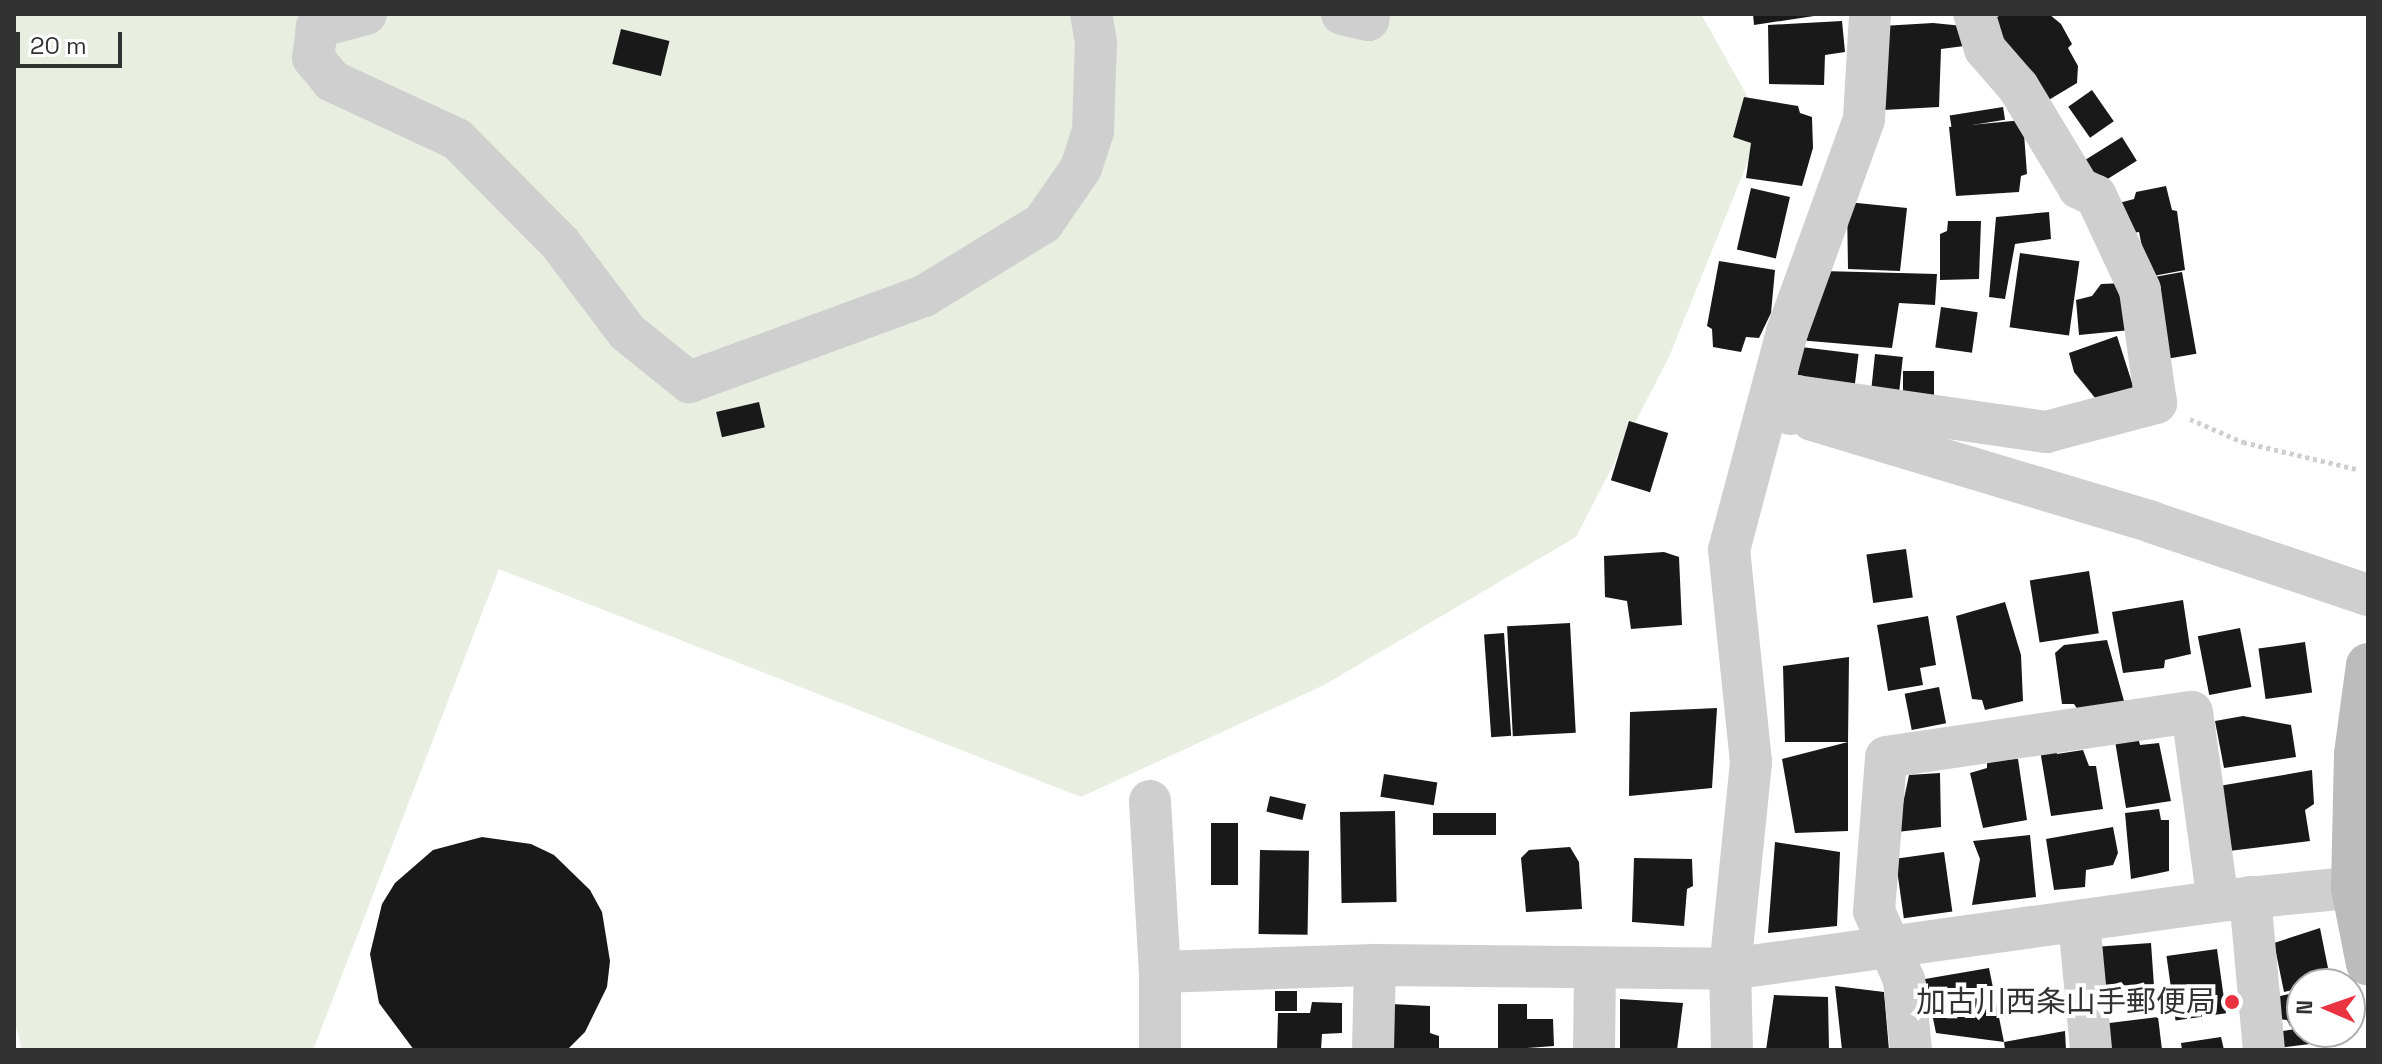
<!DOCTYPE html>
<meta charset="utf-8">
<style>
body{margin:0}
#map{position:relative;width:2382px;height:1064px;overflow:hidden;background:#fff;font-family:"Space Grotesk","Noto Sans JP",sans-serif}
div>[style]{position:absolute}
[style*='--x']{left:calc(var(--x)*1px);top:calc(var(--y)*1px);width:calc(var(--w)*1px);rotate:calc(var(--a)*1deg)}
.green>*{inset:0;background:#e8eee0}
.building>*{inset:0;background:#191919;transform-origin:0 0}
.path>*{height:5px;margin-top:-2.5px;transform-origin:0;background:repeating-linear-gradient(90deg,#cfcfcf 0 4px,transparent 0 8px)}
.street>*{height:42px;margin:-21px;padding:0 21px;transform-origin:21px;border-radius:21px;background:#cfcfcf}
.secondary>*{height:44px;margin:-22px;padding:0 22px;transform-origin:22px;border-radius:22px;background:#bcbcbc}
.dots>*{width:22px;height:22px;translate:-50% -50%;box-sizing:border-box;border:4px solid #fff;border-radius:50%}
span{translate:-50% -50%;white-space:nowrap;text-align:center;line-height:1.15;-webkit-text-stroke:8px #fff;paint-order:stroke}
.poi-label{font-size:30px;color:#323232}
.right{translate:-100% -50%;text-align:right}
.frame{position:absolute;inset:0;border:16px solid #323232;pointer-events:none}
.north{position:absolute;left:2286px;top:968px;width:80px;height:80px;box-sizing:border-box;background:#fff;border:2px solid #adadad;border-radius:50%;rotate:272deg;font-size:22px;font-weight:700;line-height:32px;text-align:center;color:#323232}
.north::after{content:'';display:block;margin:auto;width:28px;height:36px;background:#ea3341;clip-path:polygon(50% 0,100% 100%,50% 72%,0 100%)}
.scale{position:absolute;left:16px;top:32px;width:106px;height:36px;box-sizing:border-box;border:4px solid #323232;border-top:0;padding-left:10px;font-size:24px;line-height:28px;white-space:nowrap;color:#323232;-webkit-text-stroke:6px #fff;paint-order:stroke}
</style>
<div id="map">
<div class="green">
<div style="clip-path:polygon(14px 14px,1701px 14px,1763px 124px,1669px 357px,1576px 537px,1324px 685px,1081px 797px,499px 569px,313px 1050px,22px 1050px,14px 1019px)"></div>
</div>
<div class="building">
<div style="clip-path:polygon(1753px 14px,1814px 14px,1814px 16px,1754px 25px)"></div>
<div style="clip-path:polygon(2002px 14px,2049px 14px,2061px 24px,2072px 44px,2068px 48px,2078px 66px,2077px 83px,2042px 104px,1995px 30px,1994px 19px)"></div>
<div style="clip-path:polygon(1842px 21px,1845px 52px,1825px 55px,1824px 85px,1769px 84px,1768px 25px)"></div>
<div style="clip-path:polygon(1933px 23px,1963px 26px,1964px 46px,1941px 49px,1939px 107px,1883px 110px,1882px 26px)"></div>
<div style="left:621px;top:29px;width:50px;height:36px;rotate:14deg"></div>
<div style="left:2092px;top:90px;width:38px;height:29px;rotate:55deg"></div>
<div style="clip-path:polygon(1744px 97px,1798px 106px,1800px 113px,1812px 117px,1813px 148px,1802px 186px,1746px 178px,1751px 143px,1733px 137px)"></div>
<div style="left:2003px;top:107px;width:13px;height:54px;rotate:81deg"></div>
<div style="clip-path:polygon(2023px 120px,2027px 174px,2021px 176px,2019px 192px,1956px 196px,1949px 127px)"></div>
<div style="left:2122px;top:137px;width:28px;height:44px;rotate:58deg"></div>
<div style="clip-path:polygon(2166px 186px,2172px 210px,2177px 211px,2185px 270px,2148px 277px,2139px 232px,2125px 234px,2119px 203px,2134px 199px,2136px 192px)"></div>
<div style="left:1751px;top:188px;width:40px;height:63px;rotate:13deg"></div>
<div style="clip-path:polygon(1847px 202px,1907px 208px,1900px 271px,1848px 269px)"></div>
<div style="clip-path:polygon(2049px 212px,2051px 239px,2015px 244px,2005px 299px,1989px 297px,1996px 217px)"></div>
<div style="clip-path:polygon(1948px 221px,1981px 221px,1979px 279px,1940px 280px,1940px 234px,1947px 231px)"></div>
<div style="left:2020px;top:253px;width:60px;height:75px;rotate:8deg"></div>
<div style="clip-path:polygon(1719px 261px,1775px 270px,1771px 313px,1759px 338px,1746px 337px,1741px 352px,1713px 347px,1712px 329px,1707px 326px)"></div>
<div style="clip-path:polygon(1822px 271px,1937px 274px,1935px 305px,1899px 303px,1892px 348px,1798px 340px)"></div>
<div style="left:2182px;top:272px;width:83px;height:31px;rotate:80deg"></div>
<div style="clip-path:polygon(2125px 283px,2131px 330px,2079px 335px,2076px 300px,2092px 296px,2101px 284px)"></div>
<div style="left:1941px;top:307px;width:37px;height:41px;rotate:8deg"></div>
<div style="clip-path:polygon(2117px 336px,2135px 392px,2100px 404px,2074px 372px,2069px 353px)"></div>
<div style="left:1801px;top:347px;width:58px;height:35px;rotate:7deg"></div>
<div style="left:1875px;top:354px;width:28px;height:40px;rotate:6deg"></div>
<div style="left:1903px;top:371px;width:31px;height:26px"></div>
<div style="left:759px;top:402px;width:26px;height:44px;rotate:77deg"></div>
<div style="left:1629px;top:421px;width:41px;height:62px;rotate:17deg"></div>
<div style="left:1906px;top:549px;width:49px;height:40px;rotate:82deg"></div>
<div style="clip-path:polygon(1664px 552px,1679px 557px,1682px 625px,1631px 629px,1627px 601px,1605px 597px,1604px 556px)"></div>
<div style="left:2089px;top:571px;width:63px;height:60px;rotate:81deg"></div>
<div style="clip-path:polygon(2183px 600px,2191px 654px,2165px 660px,2164px 668px,2123px 673px,2112px 612px)"></div>
<div style="clip-path:polygon(2005px 602px,2021px 655px,2023px 701px,1985px 710px,1982px 700px,1972px 699px,1956px 616px)"></div>
<div style="clip-path:polygon(1928px 616px,1936px 665px,1920px 668px,1923px 685px,1888px 691px,1877px 625px)"></div>
<div style="left:1570px;top:623px;width:110px;height:63px;rotate:87deg"></div>
<div style="left:2240px;top:628px;width:60px;height:43px;rotate:79deg"></div>
<div style="left:1504px;top:633px;width:103px;height:20px;rotate:86deg"></div>
<div style="clip-path:polygon(2107px 640px,2124px 701px,2078px 710px,2074px 704px,2062px 704px,2055px 653px,2064px 645px)"></div>
<div style="left:2305px;top:642px;width:51px;height:47px;rotate:82deg"></div>
<div style="clip-path:polygon(1849px 657px,1848px 742px,1785px 742px,1783px 666px)"></div>
<div style="left:1939px;top:687px;width:37px;height:35px;rotate:79deg"></div>
<div style="clip-path:polygon(1717px 708px,1712px 788px,1629px 796px,1630px 712px)"></div>
<div style="clip-path:polygon(2243px 716px,2291px 725px,2296px 757px,2224px 768px,2215px 721px)"></div>
<div style="clip-path:polygon(2138px 737px,2140px 745px,2159px 743px,2171px 801px,2126px 808px,2115px 741px)"></div>
<div style="clip-path:polygon(1848px 742px,1848px 831px,1795px 833px,1782px 759px)"></div>
<div style="clip-path:polygon(2055px 746px,2057px 754px,2083px 750px,2089px 766px,2096px 766px,2103px 809px,2051px 816px,2040px 750px)"></div>
<div style="clip-path:polygon(2018px 759px,2027px 820px,1983px 828px,1970px 773px,1987px 768px,1987px 760px)"></div>
<div style="clip-path:polygon(2312px 770px,2314px 804px,2305px 810px,2310px 841px,2229px 851px,2219px 786px)"></div>
<div style="clip-path:polygon(1940px 773px,1941px 827px,1897px 832px,1909px 775px)"></div>
<div style="left:1384px;top:774px;width:54px;height:23px;rotate:9deg"></div>
<div style="left:1270px;top:796px;width:37px;height:16px;rotate:13deg"></div>
<div style="clip-path:polygon(2159px 809px,2161px 820px,2169px 820px,2169px 871px,2131px 879px,2125px 813px)"></div>
<div style="left:1395px;top:811px;width:91px;height:55px;rotate:89deg"></div>
<div style="left:1496px;top:813px;width:22px;height:63px;rotate:90deg"></div>
<div style="left:1238px;top:823px;width:62px;height:27px;rotate:90deg"></div>
<div style="clip-path:polygon(2113px 827px,2118px 853px,2113px 865px,2086px 870px,2085px 887px,2054px 890px,2046px 839px)"></div>
<div style="clip-path:polygon(2030px 835px,2036px 897px,1972px 905px,1980px 859px,1973px 841px)"></div>
<div style="clip-path:polygon(482px 837px,531px 844px,554px 855px,590px 890px,602px 912px,610px 961px,607px 987px,585px 1032px,567px 1050px,414px 1050px,379px 1003px,370px 954px,382px 904px,395px 883px,433px 850px)"></div>
<div style="clip-path:polygon(1775px 842px,1840px 852px,1837px 926px,1768px 933px)"></div>
<div style="clip-path:polygon(1570px 847px,1579px 862px,1582px 909px,1526px 912px,1521px 858px,1529px 850px)"></div>
<div style="left:1260px;top:850px;width:49px;height:84px;rotate:1deg"></div>
<div style="left:1944px;top:852px;width:60px;height:49px;rotate:82deg"></div>
<div style="clip-path:polygon(1634px 858px,1692px 859px,1693px 886px,1687px 889px,1684px 926px,1632px 922px)"></div>
<div style="clip-path:polygon(2320px 928px,2331px 983px,2302px 984px,2302px 988px,2284px 992px,2274px 943px)"></div>
<div style="left:2151px;top:943px;width:46px;height:54px;rotate:86deg"></div>
<div style="left:2217px;top:949px;width:65px;height:51px;rotate:82deg"></div>
<div style="clip-path:polygon(1989px 968px,2004px 1042px,1936px 1033px,1925px 979px)"></div>
<div style="clip-path:polygon(1835px 986px,1884px 992px,1889px 1050px,1842px 1050px)"></div>
<div style="left:1275px;top:991px;width:22px;height:20px"></div>
<div style="clip-path:polygon(2302px 991px,2302px 1023px,2290px 1026px,2287px 1020px,2278px 1019px,2276px 997px)"></div>
<div style="clip-path:polygon(1774px 995px,1828px 997px,1829px 1050px,1766px 1050px)"></div>
<div style="clip-path:polygon(1620px 999px,1683px 1003px,1677px 1050px,1620px 1050px)"></div>
<div style="clip-path:polygon(1312px 1002px,1342px 1003px,1342px 1033px,1322px 1034px,1321px 1050px,1277px 1050px,1278px 1013px,1310px 1013px)"></div>
<div style="clip-path:polygon(1392px 1004px,1430px 1006px,1430px 1033px,1439px 1036px,1439px 1050px,1390px 1050px)"></div>
<div style="clip-path:polygon(1498px 1004px,1527px 1004px,1527px 1019px,1553px 1019px,1554px 1046px,1498px 1050px)"></div>
<div style="left:2158px;top:1017px;width:33px;height:53px;rotate:83deg"></div>
<div style="clip-path:polygon(2302px 1028px,2324px 1032px,2326px 1042px,2279px 1048px,2276px 1032px)"></div>
<div style="clip-path:polygon(2065px 1031px,2066px 1050px,2005px 1050px,2004px 1042px)"></div>
<div style="clip-path:polygon(2221px 1037px,2224px 1050px,2182px 1050px,2181px 1043px)"></div>
</div>
<div class="path">
<div style="--x:2190;--y:419;--w:58;--a:23.5"></div>
<div style="--x:2243;--y:442;--w:116;--a:13.4"></div>
</div>
<div class="street">
<div style="--x:366;--y:14;--w:51;--a:165.1"></div>
<div style="--x:317;--y:27;--w:31;--a:97"></div>
<div style="--x:313;--y:58;--w:30;--a:50"></div>
<div style="--x:332;--y:81;--w:138;--a:24.9"></div>
<div style="--x:457;--y:139;--w:146;--a:45.3"></div>
<div style="--x:560;--y:243;--w:111;--a:53"></div>
<div style="--x:627;--y:332;--w:80;--a:38.9"></div>
<div style="--x:689;--y:382;--w:250;--a:-20.1"></div>
<div style="--x:924;--y:296;--w:140;--a:-31.5"></div>
<div style="--x:1043;--y:223;--w:67;--a:-55.4"></div>
<div style="--x:1081;--y:168;--w:39;--a:-72"></div>
<div style="--x:1093;--y:131;--w:89;--a:-88.1"></div>
<div style="--x:1096;--y:42;--w:28;--a:-100"></div>
<div style="--x:1342;--y:14;--w:27;--a:13"></div>
<div style="--x:1368;--y:20;--w:6;--a:-81"></div>
<div style="--x:1791;--y:414;--w:19;--a:-74"></div>
<div style="--x:1796;--y:396;--w:253;--a:8.2"></div>
<div style="--x:2046;--y:432;--w:114;--a:-14.8"></div>
<div style="--x:2156;--y:403;--w:114;--a:-98.1"></div>
<div style="--x:2140;--y:290;--w:104;--a:-115.1"></div>
<div style="--x:2096;--y:196;--w:19;--a:-155"></div>
<div style="--x:2079;--y:188;--w:118;--a:-121.1"></div>
<div style="--x:2018;--y:87;--w:50;--a:-131"></div>
<div style="--x:1985;--y:49;--w:37;--a:-107"></div>
<div style="--x:1812;--y:420;--w:354;--a:16.7"></div>
<div style="--x:2151;--y:522;--w:229;--a:18.6"></div>
<div style="--x:1150;--y:801;--w:171;--a:86.7"></div>
<div style="--x:2250;--y:897;--w:154;--a:84.8"></div>
<div style="--x:2079;--y:922;--w:129;--a:84.6"></div>
<div style="--x:1160;--y:1050;--w:78;--a:-90"></div>
<div style="--x:1160;--y:972;--w:215;--a:-1.9"></div>
<div style="--x:1375;--y:965;--w:355;--a:0.6"></div>
<div style="--x:1730;--y:969;--w:493;--a:-7.9"></div>
<div style="--x:2218;--y:901;--w:151;--a:-5.7"></div>
<div style="--x:1373;--y:1050;--w:85;--a:-88.7"></div>
<div style="--x:1594;--y:1050;--w:79;--a:-89.3"></div>
<div style="--x:1732;--y:1050;--w:81;--a:-91.4"></div>
<div style="--x:1730;--y:969;--w:208;--a:-84.2"></div>
<div style="--x:1751;--y:762;--w:213;--a:-95.9"></div>
<div style="--x:1729;--y:550;--w:226;--a:-75.1"></div>
<div style="--x:1787;--y:332;--w:226;--a:-70.1"></div>
<div style="--x:1864;--y:119;--w:105;--a:-86.7"></div>
<div style="--x:1911;--y:1050;--w:70;--a:-95.7"></div>
<div style="--x:1904;--y:980;--w:75;--a:-113.5"></div>
<div style="--x:1874;--y:911;--w:154;--a:-85.5"></div>
<div style="--x:1886;--y:757;--w:309;--a:-8.4"></div>
<div style="--x:2192;--y:712;--w:191;--a:82.2"></div>
</div>
<div class="secondary">
<div style="--x:2368;--y:665;--w:90;--a:97.7"></div>
<div style="--x:2356;--y:754;--w:134;--a:91.3"></div>
<div style="--x:2353;--y:888;--w:77;--a:78.8"></div>
</div>
<div class="dots">
<div style="left:2232px;top:1002px;background:#ea3341"></div>
</div>
<div class="poi-label">
<span class="right" style="left:2216px;top:1002px">加古川西条山手郵便局</span>
</div>
<div class="frame"></div>
<div class="north">N</div>
<div class="scale">20 m</div>
</div>
